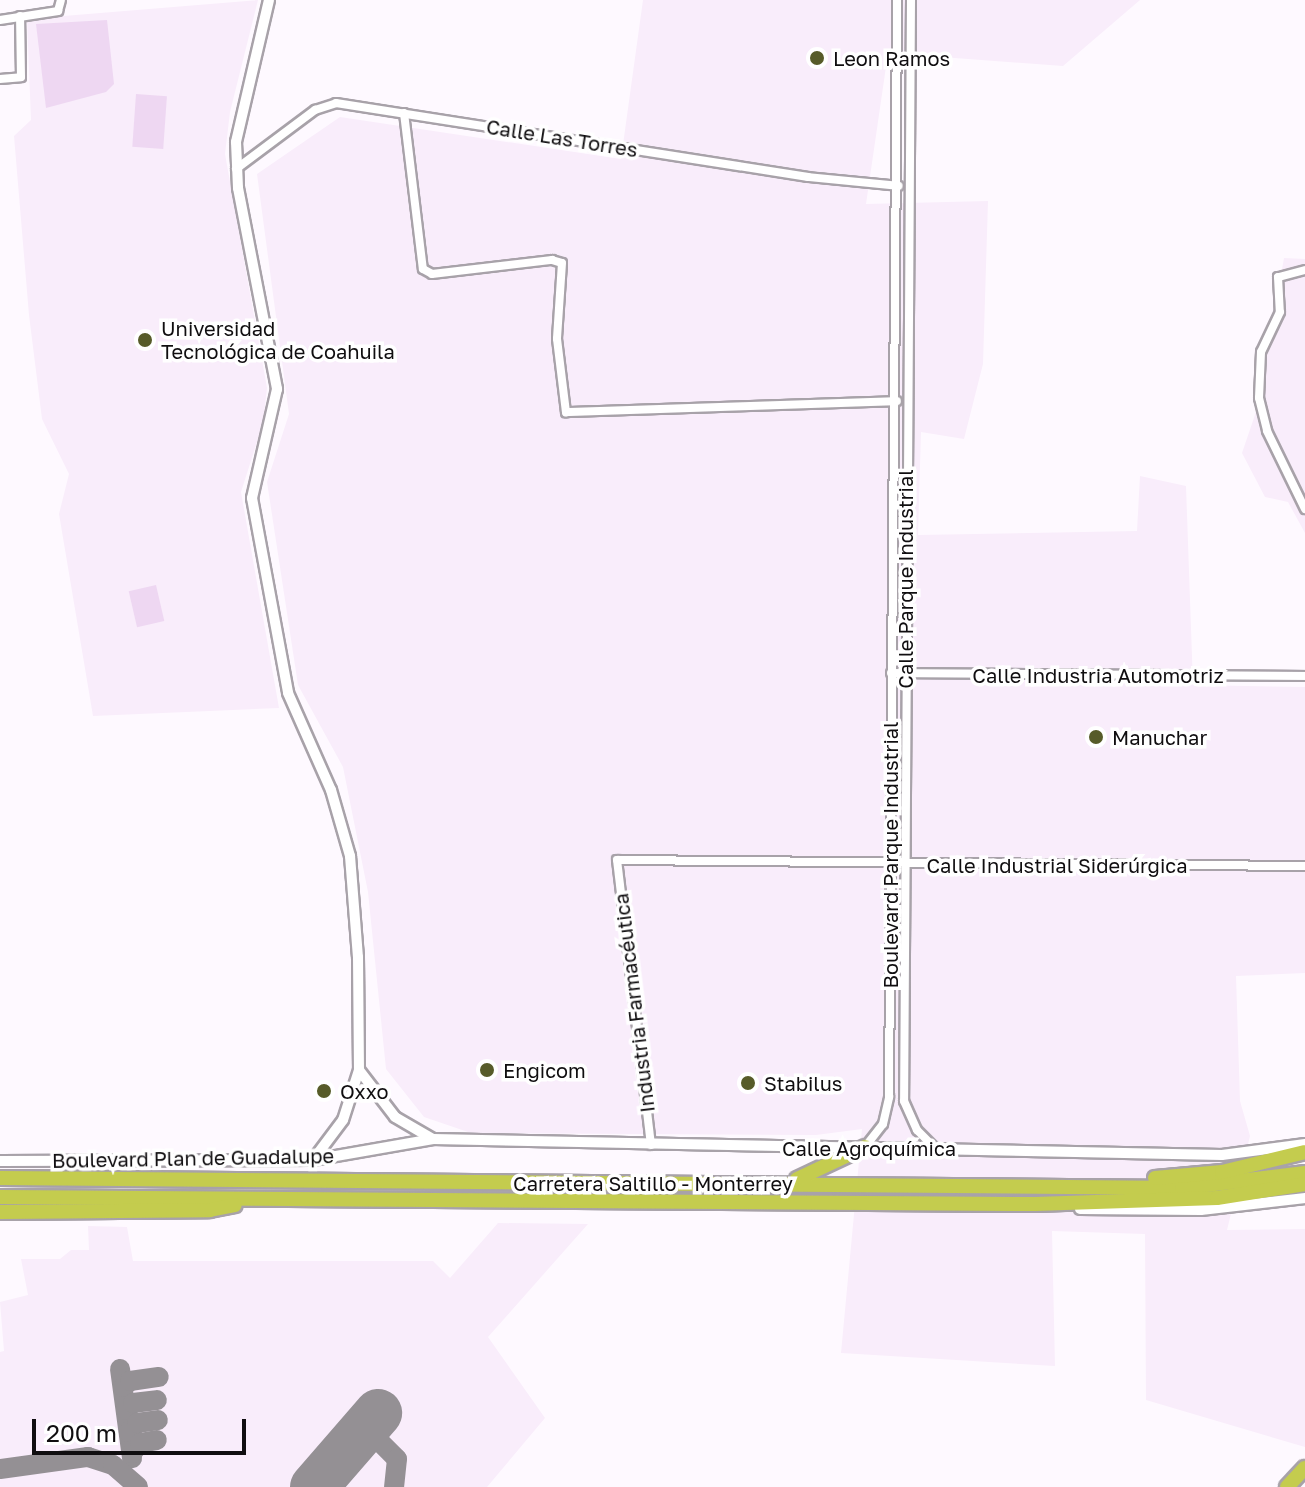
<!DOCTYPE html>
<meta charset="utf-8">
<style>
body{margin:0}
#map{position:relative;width:1305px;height:1487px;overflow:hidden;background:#fef9ff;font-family:"Golos Text",sans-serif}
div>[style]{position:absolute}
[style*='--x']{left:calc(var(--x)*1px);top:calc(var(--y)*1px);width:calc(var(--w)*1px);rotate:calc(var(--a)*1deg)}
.built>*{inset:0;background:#f9edfb}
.green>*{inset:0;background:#eed7f2;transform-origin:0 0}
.taxiway>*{height:20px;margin:-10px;padding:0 10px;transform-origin:10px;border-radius:10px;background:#949094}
.runway>*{height:48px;margin:-24px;padding:0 24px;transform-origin:24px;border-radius:24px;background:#949094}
.roads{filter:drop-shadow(2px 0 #a8a2a9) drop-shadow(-2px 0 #a8a2a9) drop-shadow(0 2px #a8a2a9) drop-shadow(0 -2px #a8a2a9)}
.minor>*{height:8px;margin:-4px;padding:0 4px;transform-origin:4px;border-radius:4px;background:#fff}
.tertiary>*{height:10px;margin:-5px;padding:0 5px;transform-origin:5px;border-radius:5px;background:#fff}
.trunk>*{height:14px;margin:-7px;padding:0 7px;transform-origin:7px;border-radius:7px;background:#c4cc4e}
.dots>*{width:22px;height:22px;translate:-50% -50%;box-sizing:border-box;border:4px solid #fff;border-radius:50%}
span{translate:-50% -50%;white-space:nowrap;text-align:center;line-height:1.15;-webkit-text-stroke:7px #fff;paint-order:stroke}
.poi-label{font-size:20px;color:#100e10}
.left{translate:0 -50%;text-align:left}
.street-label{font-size:20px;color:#100e10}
.scale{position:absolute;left:32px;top:1419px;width:214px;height:36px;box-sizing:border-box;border:4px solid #100e10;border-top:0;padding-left:10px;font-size:24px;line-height:28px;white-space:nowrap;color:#100e10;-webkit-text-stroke:6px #fff;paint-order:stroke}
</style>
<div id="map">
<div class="built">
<div style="clip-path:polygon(258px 0,230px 112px,225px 154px,267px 388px,263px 423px,241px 492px,279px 708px,93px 716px,59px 514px,69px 474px,42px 419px,29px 315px,14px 136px,31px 120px,27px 19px)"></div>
<div style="clip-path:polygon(643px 0,1140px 0,1063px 66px,888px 53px,866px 204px,988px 201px,983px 364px,964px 439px,921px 432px,918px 535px,1137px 531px,1140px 476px,1186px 486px,1193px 685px,1305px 687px,1305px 973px,1236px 976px,1240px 1101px,1250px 1136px,1227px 1230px,1305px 1229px,1305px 1447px,1146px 1400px,1145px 1234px,1052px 1231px,1055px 1366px,841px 1353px,862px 1129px,816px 1135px,471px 1133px,424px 1117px,386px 1069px,368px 892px,343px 767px,298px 685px,267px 482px,289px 414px,257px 174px,340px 117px,621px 159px)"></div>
<div style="clip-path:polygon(1284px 258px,1305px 259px,1305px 533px,1288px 502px,1265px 497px,1242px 453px,1258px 406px)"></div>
<div style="clip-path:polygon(498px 1223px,588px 1224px,488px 1337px,545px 1418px,487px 1487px,0 1487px,0 1352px,4px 1351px,0 1302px,28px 1295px,21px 1259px,60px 1259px,71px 1250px,89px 1250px,88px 1226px,127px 1227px,133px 1261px,433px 1261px,450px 1278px)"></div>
</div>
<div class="green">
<div style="clip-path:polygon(107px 20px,114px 84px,106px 92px,46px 108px,36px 24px)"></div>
<div style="left:136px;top:94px;width:31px;height:53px;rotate:4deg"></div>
<div style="left:156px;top:585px;width:37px;height:28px;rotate:77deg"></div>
</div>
<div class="taxiway">
<div style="--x:120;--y:1369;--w:90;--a:82.3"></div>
<div style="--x:123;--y:1387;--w:9;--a:-41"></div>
<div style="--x:130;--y:1381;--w:29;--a:-8"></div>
<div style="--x:126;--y:1410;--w:10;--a:-45"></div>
<div style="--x:133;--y:1403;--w:24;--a:-7"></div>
<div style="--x:365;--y:1427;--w:45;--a:45"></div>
<div style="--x:397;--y:1459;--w:28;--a:96"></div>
<div style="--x:129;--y:1432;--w:12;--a:-48"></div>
<div style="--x:137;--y:1423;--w:21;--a:-8"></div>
<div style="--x:132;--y:1453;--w:13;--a:-51"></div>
<div style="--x:140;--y:1443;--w:17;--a:-10"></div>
<div style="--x:0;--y:1469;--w:89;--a:-7.8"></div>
<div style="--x:88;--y:1457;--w:26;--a:18"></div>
<div style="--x:113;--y:1465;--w:33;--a:41"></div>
</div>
<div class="runway">
<div style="--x:314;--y:1487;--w:98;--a:-49.1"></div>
</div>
<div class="roads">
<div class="minor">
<div style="--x:911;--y:0;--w:1101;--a:90.36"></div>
<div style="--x:904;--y:1101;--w:32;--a:66"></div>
<div style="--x:917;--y:1130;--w:24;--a:45"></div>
<div style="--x:0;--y:20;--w:59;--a:-8.8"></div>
<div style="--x:58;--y:11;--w:11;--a:-75"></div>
<div style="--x:0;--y:79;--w:21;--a:-5"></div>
<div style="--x:21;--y:77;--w:61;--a:-90.9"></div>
<div style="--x:404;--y:113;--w:157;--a:83.1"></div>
<div style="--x:423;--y:269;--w:10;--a:29"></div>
<div style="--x:432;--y:274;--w:121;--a:-6.7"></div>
<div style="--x:552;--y:260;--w:10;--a:17"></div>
<div style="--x:562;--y:263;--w:76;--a:93.8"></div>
<div style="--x:557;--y:339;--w:74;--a:83"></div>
<div style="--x:566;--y:412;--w:331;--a:-1.9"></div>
<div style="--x:236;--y:169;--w:99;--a:-36.8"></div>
<div style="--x:315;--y:110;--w:22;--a:-18"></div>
<div style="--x:336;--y:103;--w:478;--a:8.9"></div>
<div style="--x:808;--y:177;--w:91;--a:5.6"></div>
<div style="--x:1305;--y:270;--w:28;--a:165"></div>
<div style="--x:1278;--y:277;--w:35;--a:87"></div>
<div style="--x:1280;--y:312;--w:44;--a:115.4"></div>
<div style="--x:1261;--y:352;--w:46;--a:92.5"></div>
<div style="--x:1259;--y:398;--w:34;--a:76"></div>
<div style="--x:1267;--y:431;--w:87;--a:64"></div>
<div style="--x:891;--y:673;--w:414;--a:0.4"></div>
<div style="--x:651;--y:1145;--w:287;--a:-96.8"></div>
<div style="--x:617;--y:860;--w:688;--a:0.5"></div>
<div style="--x:865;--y:1147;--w:29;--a:-52"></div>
<div style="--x:883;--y:1124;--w:28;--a:-77"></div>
<div style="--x:889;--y:1097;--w:1097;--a:-89.58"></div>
</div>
<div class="tertiary">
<div style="--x:269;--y:0;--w:146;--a:103.1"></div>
<div style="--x:236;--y:142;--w:46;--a:87.5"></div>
<div style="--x:238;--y:188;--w:205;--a:79"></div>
<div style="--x:277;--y:389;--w:112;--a:102.9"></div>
<div style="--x:252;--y:498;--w:198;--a:79.5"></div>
<div style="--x:288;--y:693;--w:106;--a:66.1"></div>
<div style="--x:331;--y:790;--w:69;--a:73.9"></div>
<div style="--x:350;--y:856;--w:101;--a:85.5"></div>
<div style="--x:358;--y:957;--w:113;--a:89.5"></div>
<div style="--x:359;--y:1070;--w:52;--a:107.7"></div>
<div style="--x:343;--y:1120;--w:50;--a:126.9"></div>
<div style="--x:359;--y:1070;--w:59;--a:52.5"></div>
<div style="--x:395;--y:1117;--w:42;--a:30.3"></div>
<div style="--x:0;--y:1161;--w:313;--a:-0.2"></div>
<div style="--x:313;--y:1160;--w:122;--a:-9.9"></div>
<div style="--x:433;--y:1139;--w:789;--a:1.16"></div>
<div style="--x:1222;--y:1155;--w:84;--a:-7.5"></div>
<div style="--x:1080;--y:1209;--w:121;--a:0.5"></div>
<div style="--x:1201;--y:1210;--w:105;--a:-6.6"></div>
</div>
<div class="trunk">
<div style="--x:0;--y:1178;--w:1182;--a:0.48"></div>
<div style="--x:1182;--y:1188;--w:124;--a:-7"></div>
<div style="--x:1155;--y:1178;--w:67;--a:-5.1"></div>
<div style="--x:1222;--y:1172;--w:85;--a:-13.5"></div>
<div style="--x:797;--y:1179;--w:75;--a:-25.2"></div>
<div style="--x:0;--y:1197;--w:1035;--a:0.39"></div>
<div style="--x:1035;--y:1204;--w:182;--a:-1.9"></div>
<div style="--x:1217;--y:1198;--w:89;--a:-9"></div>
<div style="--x:0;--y:1212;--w:210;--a:-0.5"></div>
<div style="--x:210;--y:1210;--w:25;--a:-11"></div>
<div style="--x:1287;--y:1487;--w:26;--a:-47"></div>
</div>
</div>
<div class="dots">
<div style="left:817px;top:58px;background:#575b29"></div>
<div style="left:145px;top:340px;background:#575b29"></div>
<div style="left:1096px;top:737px;background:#575b29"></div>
<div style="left:487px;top:1070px;background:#575b29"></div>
<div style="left:748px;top:1083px;background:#575b29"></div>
<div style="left:324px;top:1091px;background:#575b29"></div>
</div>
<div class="poi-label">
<span class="left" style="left:833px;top:58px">Leon Ramos</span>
<span class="left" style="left:161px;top:340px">Universidad<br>Tecnológica de Coahuila</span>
<span class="left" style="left:1112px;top:737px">Manuchar</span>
<span class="left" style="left:503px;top:1070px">Engicom</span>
<span class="left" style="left:764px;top:1083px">Stabilus</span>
<span class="left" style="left:340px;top:1091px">Oxxo</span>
</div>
<div class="street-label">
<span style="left:562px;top:138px;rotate:9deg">Calle Las Torres</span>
<span style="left:905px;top:579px;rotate:-90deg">Calle Parque Industrial</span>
<span style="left:1098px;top:675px">Calle Industria Automotriz</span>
<span style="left:890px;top:855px;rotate:-90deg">Boulevard Parque Industrial</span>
<span style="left:1057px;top:865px">Calle Industrial Siderúrgica</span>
<span style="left:634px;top:1003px;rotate:-97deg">Industria Farmacéutica</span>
<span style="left:869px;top:1148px">Calle Agroquímica</span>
<span style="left:193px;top:1158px;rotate:-1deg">Boulevard Plan de Guadalupe</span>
<span style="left:653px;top:1183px">Carretera Saltillo - Monterrey</span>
</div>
<div class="scale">200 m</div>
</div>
